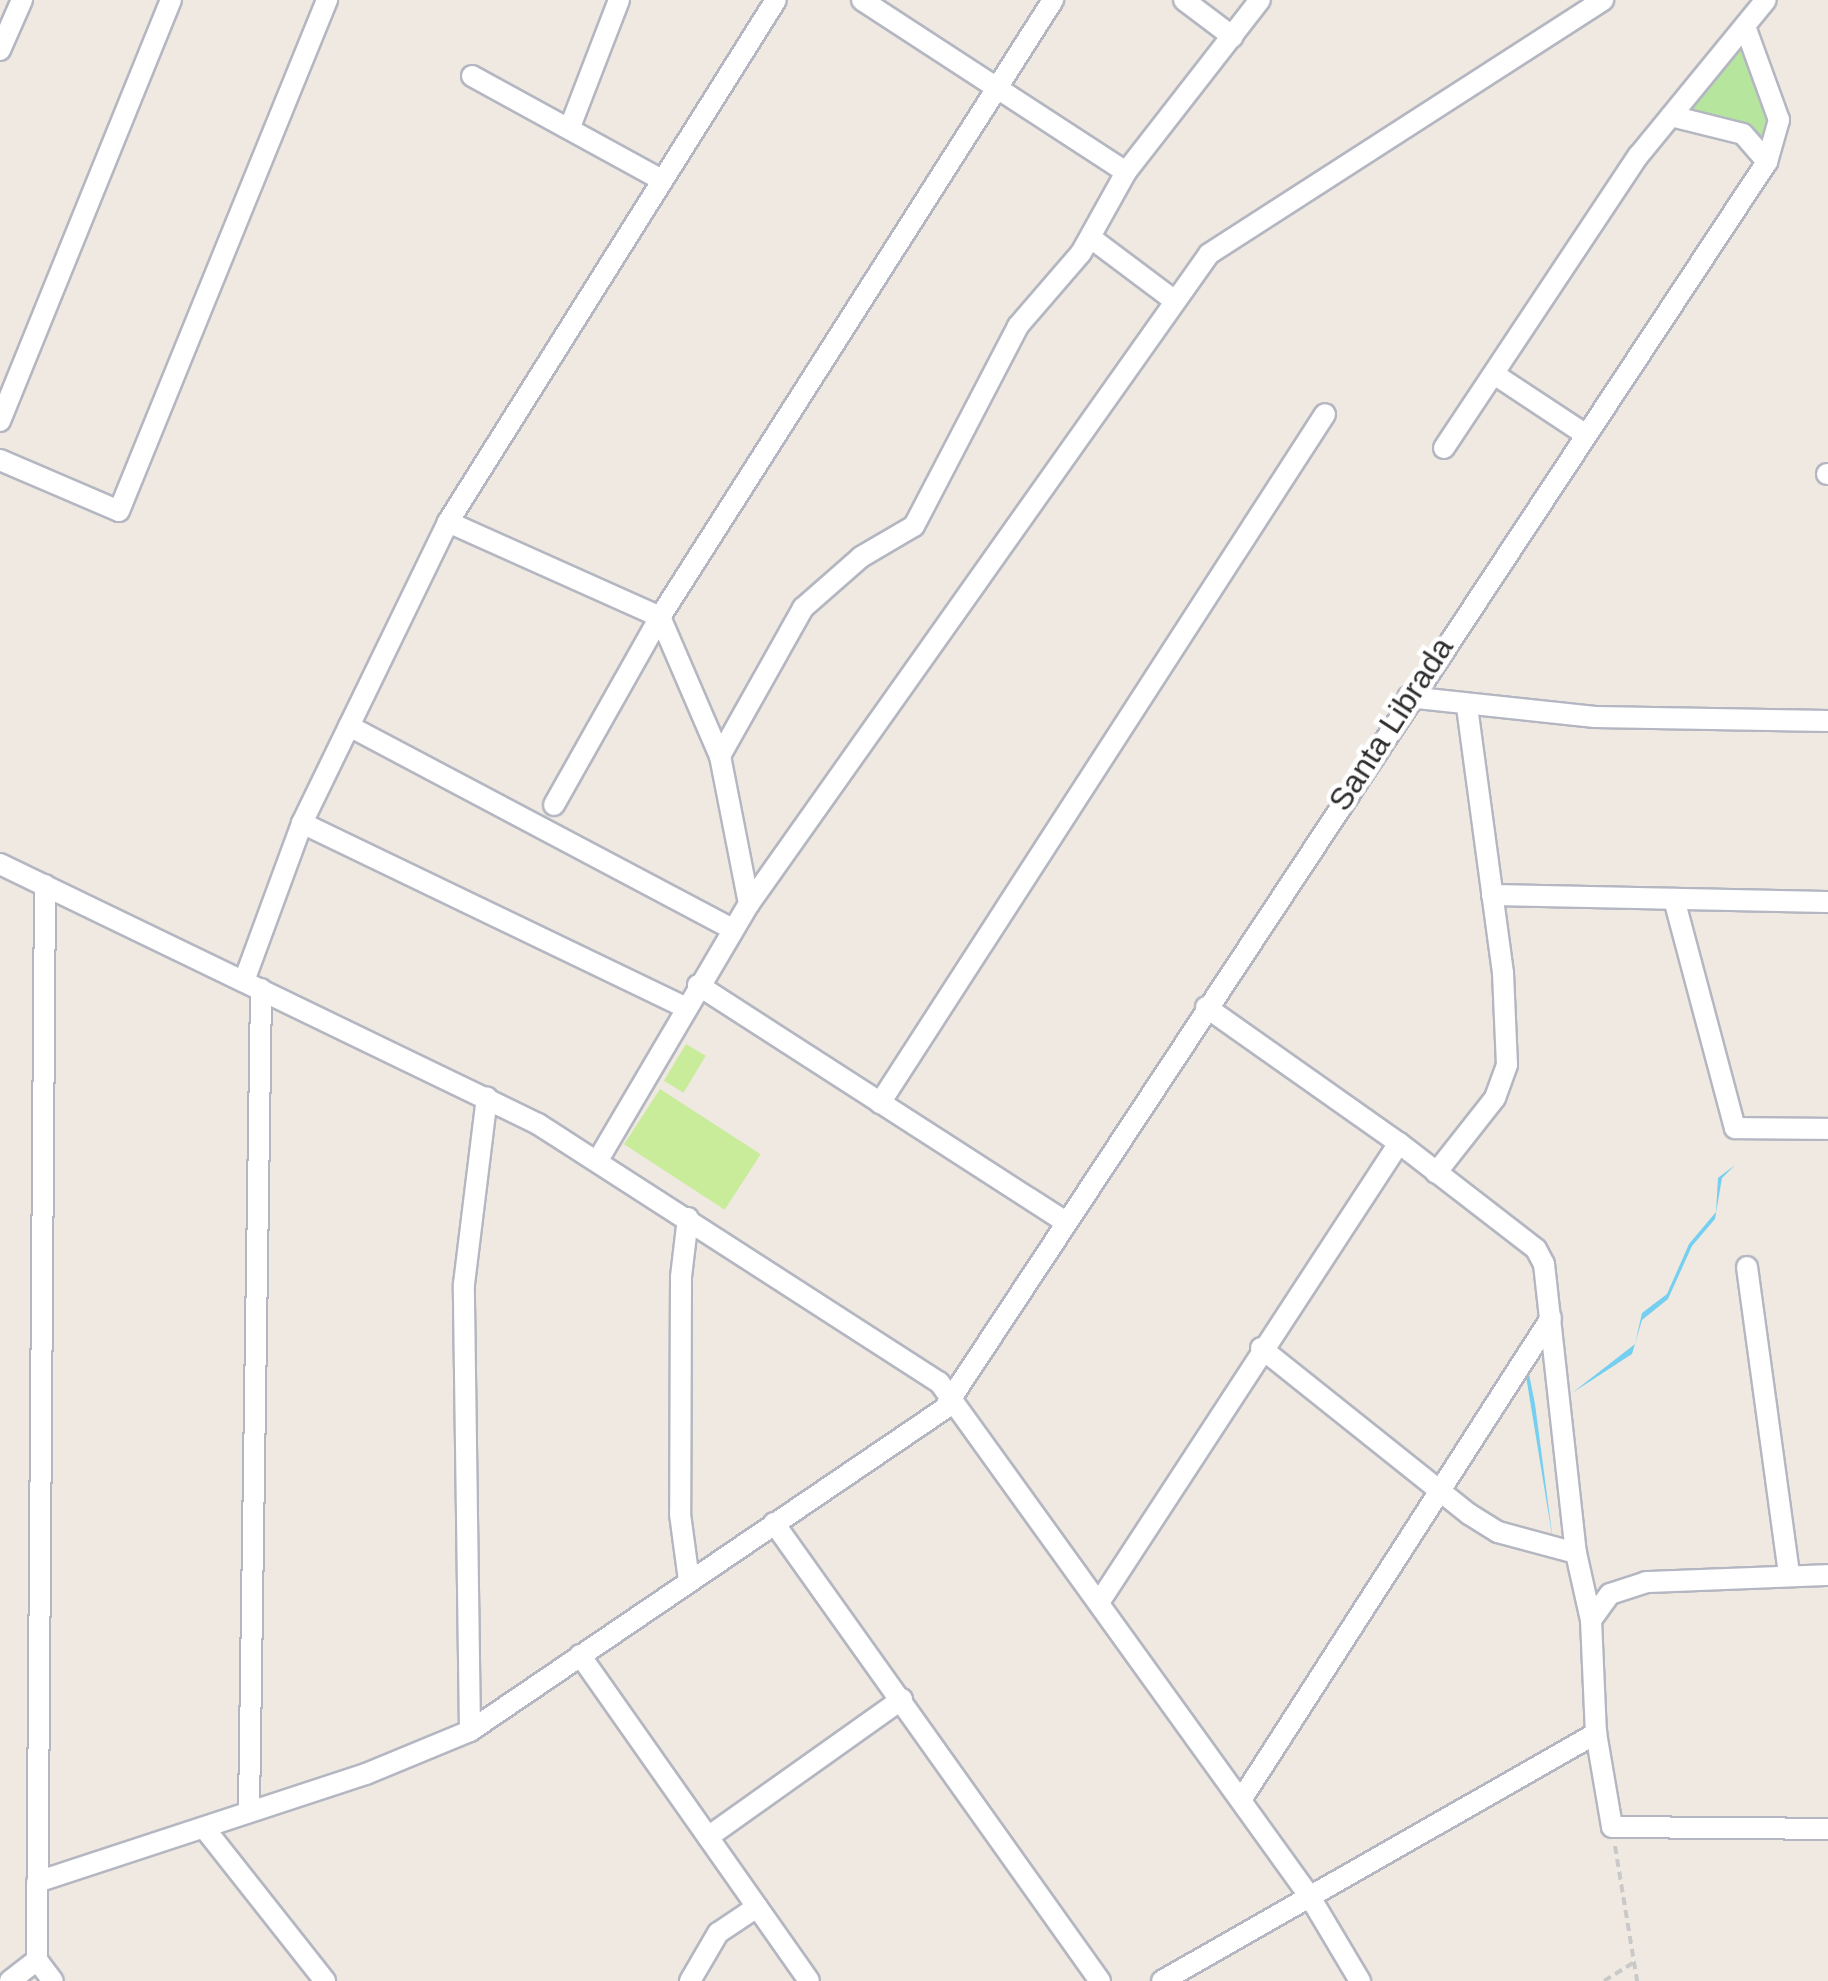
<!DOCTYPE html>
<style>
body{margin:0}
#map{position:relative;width:1828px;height:1981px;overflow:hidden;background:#efe9e1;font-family:Helvetica,sans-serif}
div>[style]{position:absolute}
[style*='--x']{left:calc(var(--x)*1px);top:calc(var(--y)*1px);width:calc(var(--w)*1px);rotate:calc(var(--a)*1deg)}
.green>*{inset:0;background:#b6e59e}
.pitch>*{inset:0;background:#c9ec9a;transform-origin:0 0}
.water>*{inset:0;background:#75cff0}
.path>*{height:4px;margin-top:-2px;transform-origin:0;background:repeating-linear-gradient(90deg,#c9c9c9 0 8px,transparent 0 13px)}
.roads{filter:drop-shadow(2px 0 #b4b7c1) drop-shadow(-2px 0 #b4b7c1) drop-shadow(0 2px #b4b7c1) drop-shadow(0 -2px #b4b7c1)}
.minor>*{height:20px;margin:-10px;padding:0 10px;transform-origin:10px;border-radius:10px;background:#fff}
span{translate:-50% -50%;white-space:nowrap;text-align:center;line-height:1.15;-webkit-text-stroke:9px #fff;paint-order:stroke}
.street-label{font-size:32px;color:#2e2e2e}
</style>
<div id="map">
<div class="green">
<div style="clip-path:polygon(1744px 46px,1772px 117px,1765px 143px,1750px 130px,1691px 110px)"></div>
</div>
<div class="pitch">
<div style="left:686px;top:1044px;width:23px;height:43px;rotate:31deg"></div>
<div style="left:660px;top:1089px;width:120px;height:66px;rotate:33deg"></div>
</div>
<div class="water">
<div style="clip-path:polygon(1735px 1165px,1722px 1178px,1715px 1219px,1692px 1246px,1668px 1299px,1642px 1320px,1632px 1354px,1572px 1393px,1635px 1344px,1642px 1313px,1667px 1294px,1689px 1244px,1716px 1212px,1718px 1178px)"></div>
<div style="clip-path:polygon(1528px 1369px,1535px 1404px,1553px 1541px,1525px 1370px)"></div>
</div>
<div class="path">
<div style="--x:1615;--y:1846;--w:137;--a:80.7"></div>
<div style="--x:1604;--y:1981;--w:34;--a:-32"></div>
</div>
<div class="roads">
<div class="minor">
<div style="--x:862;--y:0;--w:315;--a:33.1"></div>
<div style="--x:1184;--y:0;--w:61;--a:37.1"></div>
<div style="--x:0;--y:50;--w:55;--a:-66.3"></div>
<div style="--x:472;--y:76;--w:217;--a:28.7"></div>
<div style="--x:1671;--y:116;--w:74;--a:14"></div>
<div style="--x:1743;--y:134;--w:37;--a:49"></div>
<div style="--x:570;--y:127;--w:136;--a:-68.9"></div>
<div style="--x:1091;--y:238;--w:105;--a:36.9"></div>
<div style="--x:1494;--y:374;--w:110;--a:33.5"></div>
<div style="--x:0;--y:421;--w:454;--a:-67.9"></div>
<div style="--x:1444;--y:448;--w:352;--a:-56.4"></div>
<div style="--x:1639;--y:155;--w:200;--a:-50.7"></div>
<div style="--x:0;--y:460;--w:129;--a:23.2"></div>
<div style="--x:119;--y:511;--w:552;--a:-67.85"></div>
<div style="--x:1827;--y:474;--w:1;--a:0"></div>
<div style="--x:448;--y:522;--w:232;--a:24.1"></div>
<div style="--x:660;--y:617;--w:151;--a:66.7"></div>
<div style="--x:720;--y:756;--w:151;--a:78.9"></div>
<div style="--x:1408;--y:697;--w:188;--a:6.1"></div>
<div style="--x:1595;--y:717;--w:233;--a:1"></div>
<div style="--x:349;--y:726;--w:434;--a:27.9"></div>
<div style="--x:720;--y:756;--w:170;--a:-60.7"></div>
<div style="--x:803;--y:608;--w:77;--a:-41.3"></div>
<div style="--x:861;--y:557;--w:61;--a:-30.3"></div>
<div style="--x:914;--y:526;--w:225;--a:-62.5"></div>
<div style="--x:1018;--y:326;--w:96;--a:-49.2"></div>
<div style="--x:1081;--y:253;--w:93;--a:-60.9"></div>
<div style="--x:1126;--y:172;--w:218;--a:-52.1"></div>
<div style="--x:554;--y:805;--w:216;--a:-60.6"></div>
<div style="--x:660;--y:617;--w:732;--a:-57.5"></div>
<div style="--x:302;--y:823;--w:425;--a:25.7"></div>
<div style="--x:0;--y:864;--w:598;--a:25.79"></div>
<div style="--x:538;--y:1124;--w:477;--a:32.8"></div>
<div style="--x:939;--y:1382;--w:635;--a:54.23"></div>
<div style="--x:1310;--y:1897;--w:98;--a:59.2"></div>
<div style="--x:45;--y:885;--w:1075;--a:90.43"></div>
<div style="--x:37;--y:1960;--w:26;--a:53"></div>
<div style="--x:1492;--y:895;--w:336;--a:1.2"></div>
<div style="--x:1674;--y:899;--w:237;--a:75.1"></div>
<div style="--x:1735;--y:1128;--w:93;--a:0.6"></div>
<div style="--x:244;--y:981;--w:168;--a:-69.8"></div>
<div style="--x:302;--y:823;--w:335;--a:-64.1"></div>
<div style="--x:448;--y:522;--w:616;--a:-57.86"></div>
<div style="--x:698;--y:985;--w:438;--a:32.8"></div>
<div style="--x:1206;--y:1007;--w:236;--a:35.2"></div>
<div style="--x:1399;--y:1143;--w:173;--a:37.7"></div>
<div style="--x:1536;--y:1249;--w:17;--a:62"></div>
<div style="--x:1544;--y:1264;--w:291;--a:83.7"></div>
<div style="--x:1576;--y:1553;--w:69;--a:77.4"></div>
<div style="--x:1591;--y:1620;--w:113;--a:87.5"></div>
<div style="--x:1596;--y:1733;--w:95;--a:80.3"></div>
<div style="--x:1612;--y:1827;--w:216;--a:0.5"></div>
<div style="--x:880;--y:1103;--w:820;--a:-57.14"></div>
<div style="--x:598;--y:1160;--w:297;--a:-59.5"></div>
<div style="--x:749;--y:904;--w:796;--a:-54.71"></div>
<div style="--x:1209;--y:254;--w:469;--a:-32.8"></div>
<div style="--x:1436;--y:1173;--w:95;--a:-51.8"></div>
<div style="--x:1495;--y:1098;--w:35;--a:-70"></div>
<div style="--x:1507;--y:1065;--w:92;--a:-92.5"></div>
<div style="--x:1503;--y:973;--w:267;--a:-97.7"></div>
<div style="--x:688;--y:1218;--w:59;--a:96.8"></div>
<div style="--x:681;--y:1277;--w:237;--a:90.2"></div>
<div style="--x:680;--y:1514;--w:68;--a:82.3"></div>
<div style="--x:1747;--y:1267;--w:311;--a:82.2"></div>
<div style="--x:1261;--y:1348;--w:266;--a:38.6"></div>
<div style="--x:1469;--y:1514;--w:34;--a:32"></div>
<div style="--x:1498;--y:1532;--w:81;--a:15.1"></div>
<div style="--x:774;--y:1523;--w:562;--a:54.56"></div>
<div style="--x:1100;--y:1601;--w:547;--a:-56.86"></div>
<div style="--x:1591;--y:1620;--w:32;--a:-54"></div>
<div style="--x:1610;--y:1594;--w:38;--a:-18"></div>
<div style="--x:1646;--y:1582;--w:182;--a:-2.2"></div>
<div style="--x:580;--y:1655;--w:398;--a:54.9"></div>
<div style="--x:470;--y:1731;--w:447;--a:-90.8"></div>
<div style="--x:464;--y:1284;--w:188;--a:-83"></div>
<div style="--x:1241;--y:1800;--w:573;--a:-57.25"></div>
<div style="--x:249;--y:1810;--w:821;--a:-89.16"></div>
<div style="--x:205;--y:1829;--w:194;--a:51.7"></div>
<div style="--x:708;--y:1837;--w:238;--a:-35.4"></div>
<div style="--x:37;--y:1882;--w:346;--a:-18.2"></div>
<div style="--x:366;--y:1774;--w:113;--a:-22.5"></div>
<div style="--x:470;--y:1731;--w:573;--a:-34.19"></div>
<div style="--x:944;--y:1409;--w:1494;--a:-56.58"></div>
<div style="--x:1767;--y:162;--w:44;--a:-74.1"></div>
<div style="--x:1779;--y:120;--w:97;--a:-109.9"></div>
<div style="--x:10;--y:1981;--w:34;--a:-38"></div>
<div style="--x:690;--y:1981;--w:56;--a:-59.7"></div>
<div style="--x:718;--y:1933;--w:47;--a:-33.7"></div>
<div style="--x:1162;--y:1981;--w:500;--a:-29.7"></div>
</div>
</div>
<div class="street-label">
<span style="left:1391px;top:724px;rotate:-57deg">Santa Librada</span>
</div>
</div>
